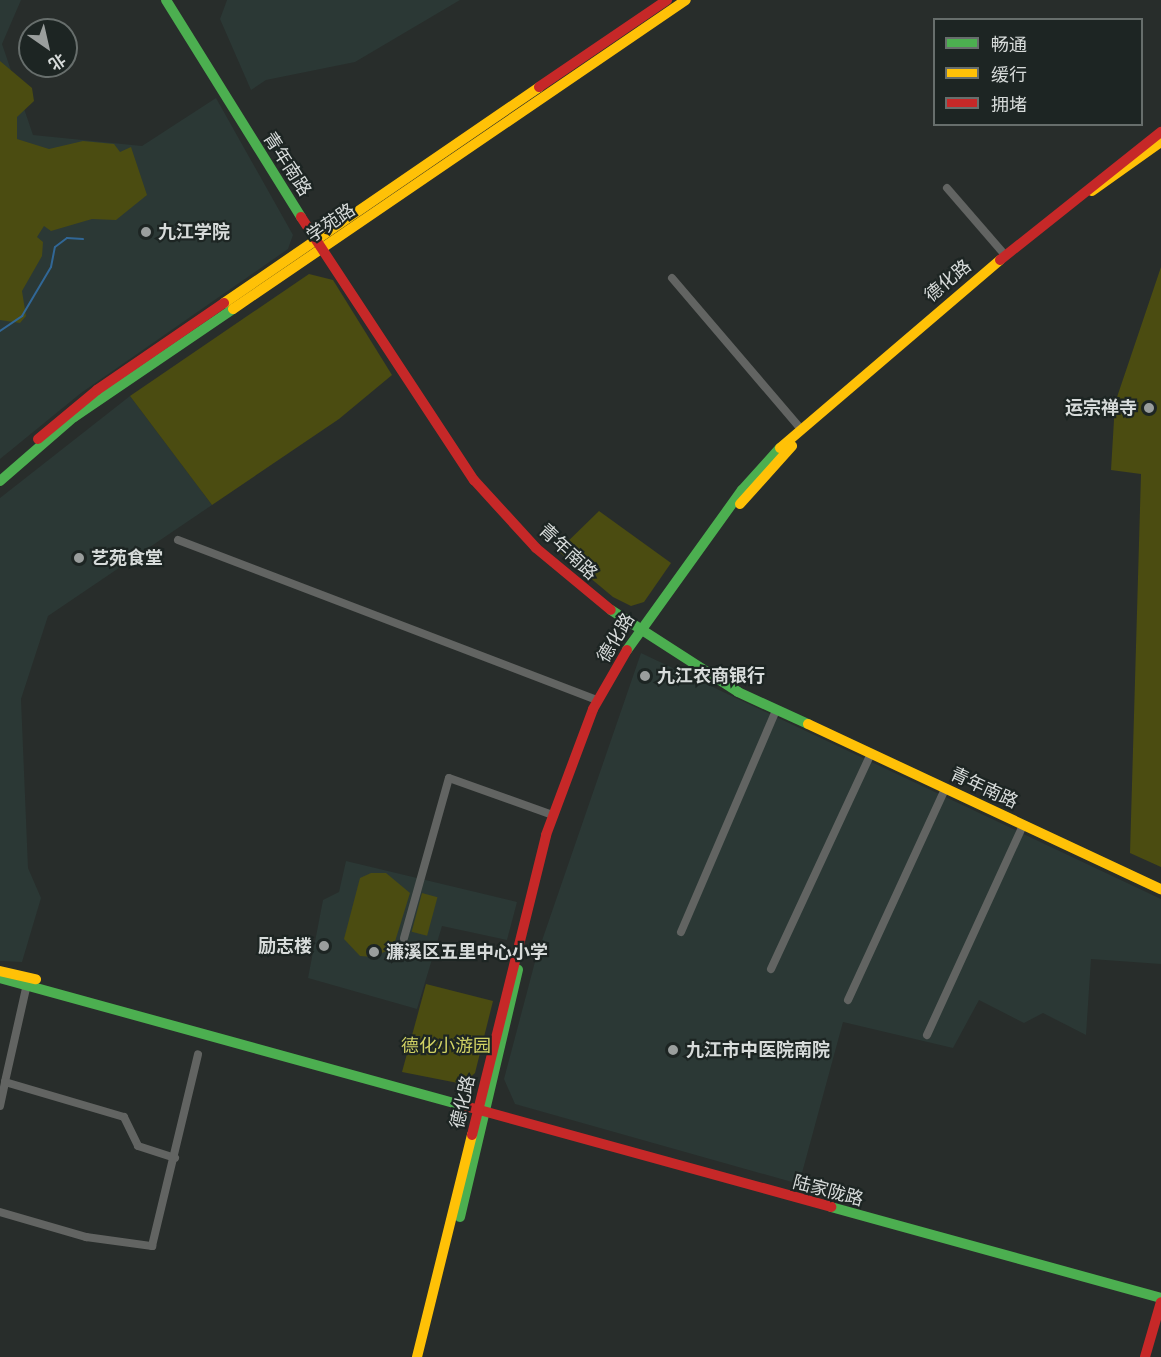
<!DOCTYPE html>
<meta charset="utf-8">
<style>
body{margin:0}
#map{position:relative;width:1161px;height:1357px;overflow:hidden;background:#282d2b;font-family:"Nunito Sans","Noto Sans SC",sans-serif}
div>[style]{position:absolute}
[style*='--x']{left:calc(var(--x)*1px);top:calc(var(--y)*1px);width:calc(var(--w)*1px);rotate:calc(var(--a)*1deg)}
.built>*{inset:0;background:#2b3835}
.green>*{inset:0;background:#4b4c11;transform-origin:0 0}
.stream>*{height:2px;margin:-1px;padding:0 1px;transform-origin:1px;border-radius:1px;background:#316796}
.street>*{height:8px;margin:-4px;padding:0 4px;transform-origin:4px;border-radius:4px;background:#626462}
.fast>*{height:10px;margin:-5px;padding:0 5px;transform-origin:5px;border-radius:5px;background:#4caf50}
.slow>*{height:10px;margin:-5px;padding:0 5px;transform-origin:5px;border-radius:5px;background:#ffc107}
.jam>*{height:10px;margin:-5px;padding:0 5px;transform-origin:5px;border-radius:5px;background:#c62828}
.dots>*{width:16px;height:16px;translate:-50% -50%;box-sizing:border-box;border:3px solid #1d2523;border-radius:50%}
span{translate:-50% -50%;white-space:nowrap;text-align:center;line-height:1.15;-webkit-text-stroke:4.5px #1d2523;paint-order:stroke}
.street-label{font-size:18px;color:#d7dbda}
.poi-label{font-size:18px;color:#d7dbda;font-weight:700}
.left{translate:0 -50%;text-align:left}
.right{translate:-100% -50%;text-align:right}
.park-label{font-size:18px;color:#d1d264}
.legend{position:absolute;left:933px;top:18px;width:210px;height:108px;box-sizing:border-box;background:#1d2523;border:2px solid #676e6c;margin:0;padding:8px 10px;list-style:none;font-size:18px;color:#d7dbda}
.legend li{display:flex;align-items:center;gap:12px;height:30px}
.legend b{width:30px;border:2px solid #676e6c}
.north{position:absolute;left:18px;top:18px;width:60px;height:60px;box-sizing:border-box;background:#1d2523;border:2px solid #676e6c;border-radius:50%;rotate:146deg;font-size:16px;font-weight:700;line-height:24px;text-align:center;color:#d7dbda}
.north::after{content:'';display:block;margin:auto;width:21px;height:27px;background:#9a9e9d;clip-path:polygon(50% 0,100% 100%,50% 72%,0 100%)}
</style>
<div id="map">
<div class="built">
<div style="clip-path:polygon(0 0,21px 0,2px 44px,33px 135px,142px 146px,216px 98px,293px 235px,288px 249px,81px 393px,0 459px)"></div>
<div style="clip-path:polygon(227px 0,460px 0,355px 62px,266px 80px,251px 90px,220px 19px)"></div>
<div style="clip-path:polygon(130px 396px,212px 505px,48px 616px,21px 699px,28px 868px,41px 898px,22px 962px,0 961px,0 498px)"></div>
<div style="clip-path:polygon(641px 653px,1161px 899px,1161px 964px,1091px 959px,1086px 1035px,1043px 1013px,1024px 1023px,979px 1000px,953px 1048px,843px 1022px,799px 1184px,515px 1104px,504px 1079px,536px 958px)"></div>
<div style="clip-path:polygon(346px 861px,517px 902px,507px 940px,442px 926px,417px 1009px,308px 978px,323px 900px,339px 892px)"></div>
</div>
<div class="green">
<div style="clip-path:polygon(0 61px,32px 88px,34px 101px,17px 117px,17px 139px,49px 149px,83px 141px,114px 144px,120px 152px,131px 147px,147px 195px,116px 220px,92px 219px,51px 231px,44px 226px,37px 237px,43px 242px,42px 256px,22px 291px,26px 316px,20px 323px,0 320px)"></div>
<div style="clip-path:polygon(1161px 267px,1161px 867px,1130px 853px,1141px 474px,1111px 470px,1115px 403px)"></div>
<div style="clip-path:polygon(309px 274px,333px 280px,392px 375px,339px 419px,212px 505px,130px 396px)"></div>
<div style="clip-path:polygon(599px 511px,671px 563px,644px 602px,631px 606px,613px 597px,558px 551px)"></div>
<div style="clip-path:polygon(371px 873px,386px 873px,410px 893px,393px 948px,373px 957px,360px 956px,344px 939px,360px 878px)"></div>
<div style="left:422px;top:893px;width:16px;height:40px;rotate:15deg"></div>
<div style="clip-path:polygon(426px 984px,493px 1001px,475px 1073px,463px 1084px,402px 1072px)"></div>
</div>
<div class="stream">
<div style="--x:0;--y:331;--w:27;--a:-34"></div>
<div style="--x:22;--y:316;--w:57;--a:-59.4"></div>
<div style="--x:51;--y:267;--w:20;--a:-79"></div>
<div style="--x:55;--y:247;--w:15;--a:-37"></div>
<div style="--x:67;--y:238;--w:16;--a:4"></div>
</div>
<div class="street">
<div style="--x:947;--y:188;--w:89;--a:49.1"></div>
<div style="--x:672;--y:278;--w:199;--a:49.5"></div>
<div style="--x:178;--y:540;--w:449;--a:20.9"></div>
<div style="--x:681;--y:932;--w:241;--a:-66.8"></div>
<div style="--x:404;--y:938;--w:166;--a:-74.3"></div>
<div style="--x:449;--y:778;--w:110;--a:19.6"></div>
<div style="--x:771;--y:969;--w:237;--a:-65.1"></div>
<div style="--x:27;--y:984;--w:100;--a:102.7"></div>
<div style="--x:5;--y:1082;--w:124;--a:16.4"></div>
<div style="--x:124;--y:1117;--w:32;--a:64"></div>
<div style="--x:138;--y:1146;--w:39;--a:18"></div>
<div style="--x:848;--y:1000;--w:232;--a:-65.3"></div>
<div style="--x:927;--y:1035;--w:231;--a:-65.4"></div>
<div style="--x:0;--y:1106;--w:25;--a:-78"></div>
<div style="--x:0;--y:1212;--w:90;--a:16.2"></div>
<div style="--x:86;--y:1237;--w:67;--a:7.8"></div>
<div style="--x:152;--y:1246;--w:197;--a:-76.5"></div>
</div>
<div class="fast">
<div style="--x:166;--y:0;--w:256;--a:58.1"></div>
<div style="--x:0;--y:481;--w:98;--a:-40.9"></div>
<div style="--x:74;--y:417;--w:192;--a:-34.2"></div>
<div style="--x:611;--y:610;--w:151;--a:32.8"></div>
<div style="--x:738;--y:692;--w:77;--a:24.6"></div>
<div style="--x:627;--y:650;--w:197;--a:-54.3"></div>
<div style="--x:742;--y:490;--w:57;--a:-47.9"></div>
<div style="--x:0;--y:978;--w:482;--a:15.4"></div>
<div style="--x:831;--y:1207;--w:342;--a:15.4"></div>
<div style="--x:460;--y:1217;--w:254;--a:-76.8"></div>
</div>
<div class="slow">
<div style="--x:1092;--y:191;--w:85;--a:-35.4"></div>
<div style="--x:224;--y:303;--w:382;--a:-34.4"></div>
<div style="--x:233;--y:309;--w:548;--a:-34.3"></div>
<div style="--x:780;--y:448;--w:289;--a:-40.5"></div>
<div style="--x:740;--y:504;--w:78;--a:-48.1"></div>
<div style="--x:808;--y:724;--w:390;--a:25.1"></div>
<div style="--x:0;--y:971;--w:37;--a:13"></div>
<div style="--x:417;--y:1357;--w:229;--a:-76.1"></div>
</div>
<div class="jam">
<div style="--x:539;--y:87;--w:155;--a:-34.2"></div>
<div style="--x:301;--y:217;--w:315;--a:56.7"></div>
<div style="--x:474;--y:480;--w:92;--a:47.6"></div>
<div style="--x:536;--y:548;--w:97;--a:39.6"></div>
<div style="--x:1000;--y:260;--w:206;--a:-38.5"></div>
<div style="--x:38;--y:439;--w:77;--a:-39.7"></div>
<div style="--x:97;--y:390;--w:154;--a:-34.4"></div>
<div style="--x:465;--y:1106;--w:380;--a:15.4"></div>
<div style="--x:472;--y:1135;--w:309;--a:-76.1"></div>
<div style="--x:546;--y:835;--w:134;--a:-69.5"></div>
<div style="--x:593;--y:709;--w:68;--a:-60"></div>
<div style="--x:1145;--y:1357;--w:57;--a:-73.8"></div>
</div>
<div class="dots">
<div style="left:146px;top:232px;background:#9a9e9d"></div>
<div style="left:1149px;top:408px;background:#9a9e9d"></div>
<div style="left:79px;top:558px;background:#9a9e9d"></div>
<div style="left:645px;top:676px;background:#9a9e9d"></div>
<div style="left:324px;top:946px;background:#9a9e9d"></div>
<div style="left:374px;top:952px;background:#9a9e9d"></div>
<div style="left:673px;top:1050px;background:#9a9e9d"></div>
</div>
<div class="street-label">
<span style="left:287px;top:164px;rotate:57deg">青年南路</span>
<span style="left:331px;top:223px;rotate:-34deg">学苑路</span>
<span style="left:948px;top:281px;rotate:-40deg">德化路</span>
<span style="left:568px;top:552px;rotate:43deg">青年南路</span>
<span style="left:616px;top:638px;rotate:-59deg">德化路</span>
<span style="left:984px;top:788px;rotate:25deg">青年南路</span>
<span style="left:463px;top:1102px;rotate:-77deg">德化路</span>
<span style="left:828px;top:1191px;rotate:15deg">陆家陇路</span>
</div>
<div class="poi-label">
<span class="left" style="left:158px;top:232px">九江学院</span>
<span class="right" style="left:1137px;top:408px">运宗禅寺</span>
<span class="left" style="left:91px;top:558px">艺苑食堂</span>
<span class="left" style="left:657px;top:676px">九江农商银行</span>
<span class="right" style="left:312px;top:946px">励志楼</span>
<span class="left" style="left:386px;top:952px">濂溪区五里中心小学</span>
<span class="left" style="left:686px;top:1050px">九江市中医院南院</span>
</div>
<div class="park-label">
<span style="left:446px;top:1046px">德化小游园</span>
</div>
<ul class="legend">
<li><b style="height:8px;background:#4caf50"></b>畅通</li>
<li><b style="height:8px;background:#ffc107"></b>缓行</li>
<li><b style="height:8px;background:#c62828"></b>拥堵</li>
</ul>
<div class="north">北</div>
</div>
